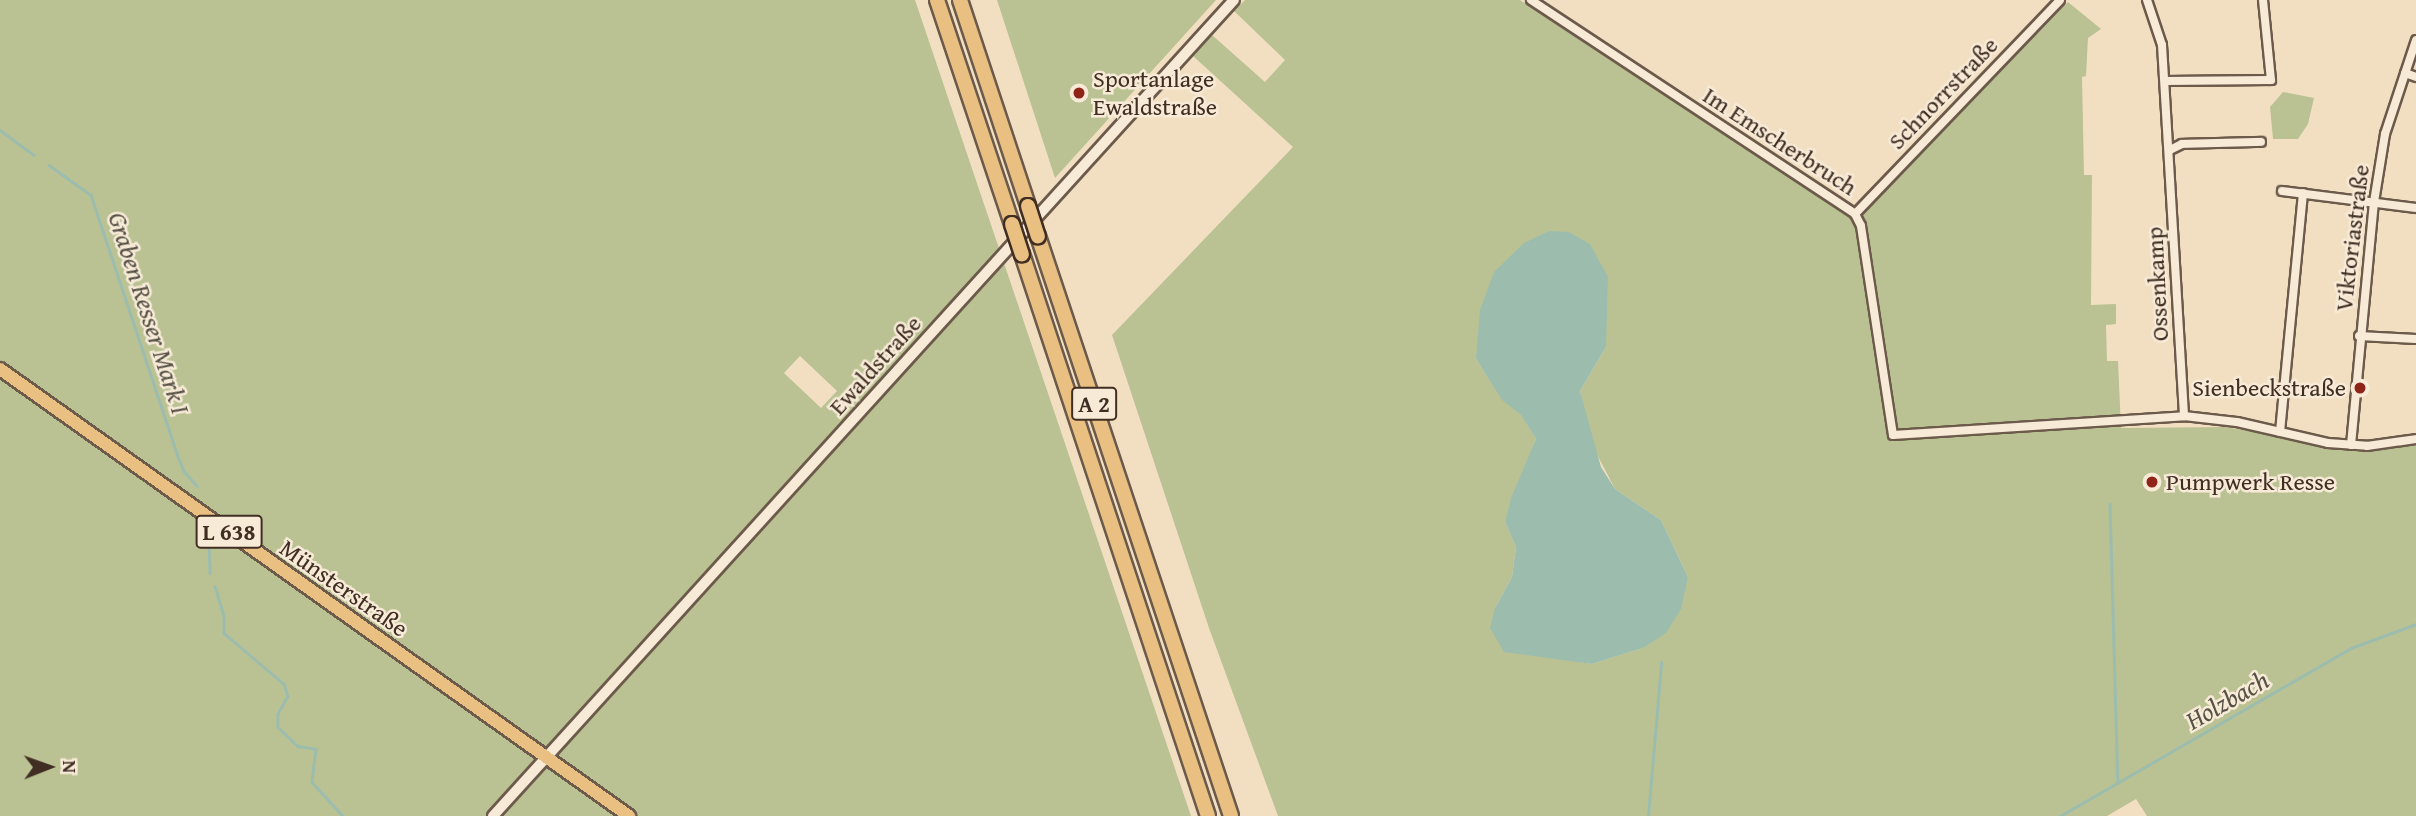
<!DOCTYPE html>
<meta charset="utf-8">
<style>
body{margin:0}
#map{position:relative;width:2416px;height:816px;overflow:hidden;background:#f2dfc2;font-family:"Gentium Book Plus",serif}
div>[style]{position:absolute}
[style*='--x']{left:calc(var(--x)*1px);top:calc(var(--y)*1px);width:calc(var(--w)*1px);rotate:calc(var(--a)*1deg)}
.green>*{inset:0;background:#bac293}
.water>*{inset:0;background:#9cbdae}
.stream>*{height:2.5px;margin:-1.25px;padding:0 1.25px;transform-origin:1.25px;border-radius:1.25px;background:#9cbdae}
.roads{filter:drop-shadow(2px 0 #6c5a4b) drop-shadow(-2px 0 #6c5a4b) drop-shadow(0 2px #6c5a4b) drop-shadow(0 -2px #6c5a4b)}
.minor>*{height:8px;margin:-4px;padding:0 4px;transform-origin:4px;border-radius:4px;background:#f7ead7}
.secondary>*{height:10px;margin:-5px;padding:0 5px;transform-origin:5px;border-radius:5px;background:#f7ead7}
.primary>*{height:12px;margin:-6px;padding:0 6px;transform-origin:6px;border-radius:6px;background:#e9c081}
.motorway>*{height:14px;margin:-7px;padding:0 7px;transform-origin:7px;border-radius:7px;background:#e9c081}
.bridges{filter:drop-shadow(2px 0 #402e23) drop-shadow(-2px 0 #402e23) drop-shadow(0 2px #402e23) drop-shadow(0 -2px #402e23)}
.motorway-bridge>*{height:14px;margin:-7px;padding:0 7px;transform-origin:7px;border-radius:7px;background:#e9c081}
.dots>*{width:19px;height:19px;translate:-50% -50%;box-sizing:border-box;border:4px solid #f7ead7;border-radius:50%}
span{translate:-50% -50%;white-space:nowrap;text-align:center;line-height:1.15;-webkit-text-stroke:5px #f7ead7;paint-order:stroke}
.shield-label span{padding:2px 5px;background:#f7ead7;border:2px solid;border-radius:5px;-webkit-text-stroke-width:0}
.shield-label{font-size:23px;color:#402e23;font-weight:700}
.poi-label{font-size:24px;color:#402e23}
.left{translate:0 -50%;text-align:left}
.right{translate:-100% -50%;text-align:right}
.street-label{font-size:24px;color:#402e23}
.water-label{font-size:26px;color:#575246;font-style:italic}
.north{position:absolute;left:14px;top:732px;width:70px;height:70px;-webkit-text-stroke:5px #f7ead7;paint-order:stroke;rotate:89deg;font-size:19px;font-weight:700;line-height:28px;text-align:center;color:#402e23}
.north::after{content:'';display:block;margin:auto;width:24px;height:32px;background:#402e23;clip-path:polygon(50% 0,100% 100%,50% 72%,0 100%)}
</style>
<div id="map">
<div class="green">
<div style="clip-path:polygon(evenodd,0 0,915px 0,1191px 816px,0 816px,0 0,800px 356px,837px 391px,821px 408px,784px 373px,800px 356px)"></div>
<div style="clip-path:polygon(997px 0,1216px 0,1055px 178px)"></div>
<div style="clip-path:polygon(evenodd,1245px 0,1520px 0,1853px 220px,2068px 2px,2101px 29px,2088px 38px,2086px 76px,2082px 77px,2084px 175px,2092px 175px,2091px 305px,2116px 304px,2116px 324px,2106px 325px,2107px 361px,2118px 361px,2121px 428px,2225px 427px,2357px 450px,2416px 444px,2416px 816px,2147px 816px,2136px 799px,2107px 816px,1278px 816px,1209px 628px,1112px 335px,1293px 147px,1193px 56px,1212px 35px,1265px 82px,1285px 60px,1234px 11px,1245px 0,1606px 347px,1580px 391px,1590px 441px,1615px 489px,1661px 520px,1688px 577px,1643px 648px,1592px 664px,1534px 654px,1495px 608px,1512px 577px,1516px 547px,1505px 522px,1536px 439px,1521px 414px,1502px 399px,1476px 359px,1606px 347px)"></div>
<div style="clip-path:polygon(2283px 92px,2314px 98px,2308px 124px,2298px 139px,2273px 139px,2270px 107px)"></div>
</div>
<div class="water">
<div style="clip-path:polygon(1549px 231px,1569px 232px,1590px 244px,1608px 277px,1606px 347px,1580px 391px,1601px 467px,1615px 489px,1661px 520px,1688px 577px,1681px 609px,1666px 633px,1643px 648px,1592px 664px,1504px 652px,1490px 628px,1495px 608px,1512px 577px,1516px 547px,1505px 522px,1511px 498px,1536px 439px,1521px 415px,1502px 400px,1476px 359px,1480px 310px,1494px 272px,1524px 243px)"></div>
</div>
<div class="stream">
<div style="--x:0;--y:130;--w:42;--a:36.3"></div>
<div style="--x:49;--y:165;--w:52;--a:35.5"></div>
<div style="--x:91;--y:195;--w:273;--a:71.6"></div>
<div style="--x:177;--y:454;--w:18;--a:68"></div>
<div style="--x:184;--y:471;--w:20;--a:49"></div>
<div style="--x:2110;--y:504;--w:279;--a:88.4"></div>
<div style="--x:209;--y:543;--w:30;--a:88"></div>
<div style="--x:215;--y:586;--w:30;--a:73"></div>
<div style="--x:224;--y:615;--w:18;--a:90"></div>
<div style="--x:224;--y:633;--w:79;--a:40.4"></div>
<div style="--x:284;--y:684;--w:13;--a:72"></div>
<div style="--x:288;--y:696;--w:21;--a:119"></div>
<div style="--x:278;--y:714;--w:13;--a:90"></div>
<div style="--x:278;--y:727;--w:28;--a:44"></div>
<div style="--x:298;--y:746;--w:18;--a:9"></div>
<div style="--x:316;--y:749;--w:33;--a:97"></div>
<div style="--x:312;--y:782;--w:46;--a:47.6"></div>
<div style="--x:1648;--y:816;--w:154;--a:-85.1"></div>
<div style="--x:2060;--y:816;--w:336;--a:-30"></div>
<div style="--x:2351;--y:648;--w:69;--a:-20.3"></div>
</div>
<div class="roads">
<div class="minor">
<div style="--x:1531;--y:0;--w:388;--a:33.4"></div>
<div style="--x:1855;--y:214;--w:13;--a:63"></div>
<div style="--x:1861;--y:226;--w:211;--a:81.3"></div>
<div style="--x:1893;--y:435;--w:292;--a:-3.7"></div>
<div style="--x:2184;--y:416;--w:53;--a:6.5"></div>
<div style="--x:2237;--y:422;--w:93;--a:13"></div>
<div style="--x:2328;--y:443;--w:39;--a:4"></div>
<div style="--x:2367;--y:446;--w:49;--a:-8.1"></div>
<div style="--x:2147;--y:0;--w:47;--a:71.6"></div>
<div style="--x:2162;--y:45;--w:372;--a:86.6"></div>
<div style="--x:2405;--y:73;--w:12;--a:20"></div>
<div style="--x:2165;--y:81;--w:106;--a:-0.5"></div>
<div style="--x:2271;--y:80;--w:80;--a:-95.7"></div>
<div style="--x:2170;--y:150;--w:13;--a:-27"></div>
<div style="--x:2182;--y:144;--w:79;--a:-1.5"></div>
<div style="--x:2282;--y:191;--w:135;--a:7.2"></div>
<div style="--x:1855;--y:214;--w:296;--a:-46.2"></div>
<div style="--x:2359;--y:336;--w:57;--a:3"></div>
<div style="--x:2280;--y:432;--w:240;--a:-84.5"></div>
<div style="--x:2351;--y:445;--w:244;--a:-84.6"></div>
<div style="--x:2374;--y:202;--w:69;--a:-80.8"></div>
<div style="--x:2385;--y:134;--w:99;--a:-71.7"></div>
</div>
<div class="secondary">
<div style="--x:493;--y:816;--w:1102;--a:-47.76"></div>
</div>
<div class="primary">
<div style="--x:0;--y:369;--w:772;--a:35.4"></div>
</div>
<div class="motorway">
<div style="--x:937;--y:0;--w:236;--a:71.5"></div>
<div style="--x:960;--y:0;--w:217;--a:71.7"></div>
<div style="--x:1038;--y:236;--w:611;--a:71.59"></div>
<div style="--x:1022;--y:254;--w:592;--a:71.69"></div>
</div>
</div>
<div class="bridges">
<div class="motorway-bridge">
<div style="--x:1028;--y:206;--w:32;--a:72"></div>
<div style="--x:1012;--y:224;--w:32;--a:72"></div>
</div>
</div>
<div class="dots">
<div style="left:1079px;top:93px;background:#8f2418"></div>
<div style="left:2360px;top:388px;background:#8f2418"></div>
<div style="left:2152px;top:482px;background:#8f2418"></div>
</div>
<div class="shield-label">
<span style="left:1094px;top:404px">A 2</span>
<span style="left:229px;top:532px">L 638</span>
</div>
<div class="poi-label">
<span class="left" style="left:1093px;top:93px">Sportanlage<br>Ewaldstraße</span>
<span class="right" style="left:2346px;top:388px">Sienbeckstraße</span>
<span class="left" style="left:2166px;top:482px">Pumpwerk Resse</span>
</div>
<div class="street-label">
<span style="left:1943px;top:93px;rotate:-46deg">Schnorrstraße</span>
<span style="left:1780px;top:141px;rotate:33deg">Im Emscherbruch</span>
<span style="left:2352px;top:238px;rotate:-83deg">Viktoriastraße</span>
<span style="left:2157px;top:284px;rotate:-93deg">Ossenkamp</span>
<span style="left:875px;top:365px;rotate:-48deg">Ewaldstraße</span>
<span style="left:344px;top:588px;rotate:35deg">Münsterstraße</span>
</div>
<div class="water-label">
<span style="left:149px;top:313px;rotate:72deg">Graben Resser Mark I</span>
<span style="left:2227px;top:700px;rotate:-30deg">Holzbach</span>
</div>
<div class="north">N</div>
</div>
